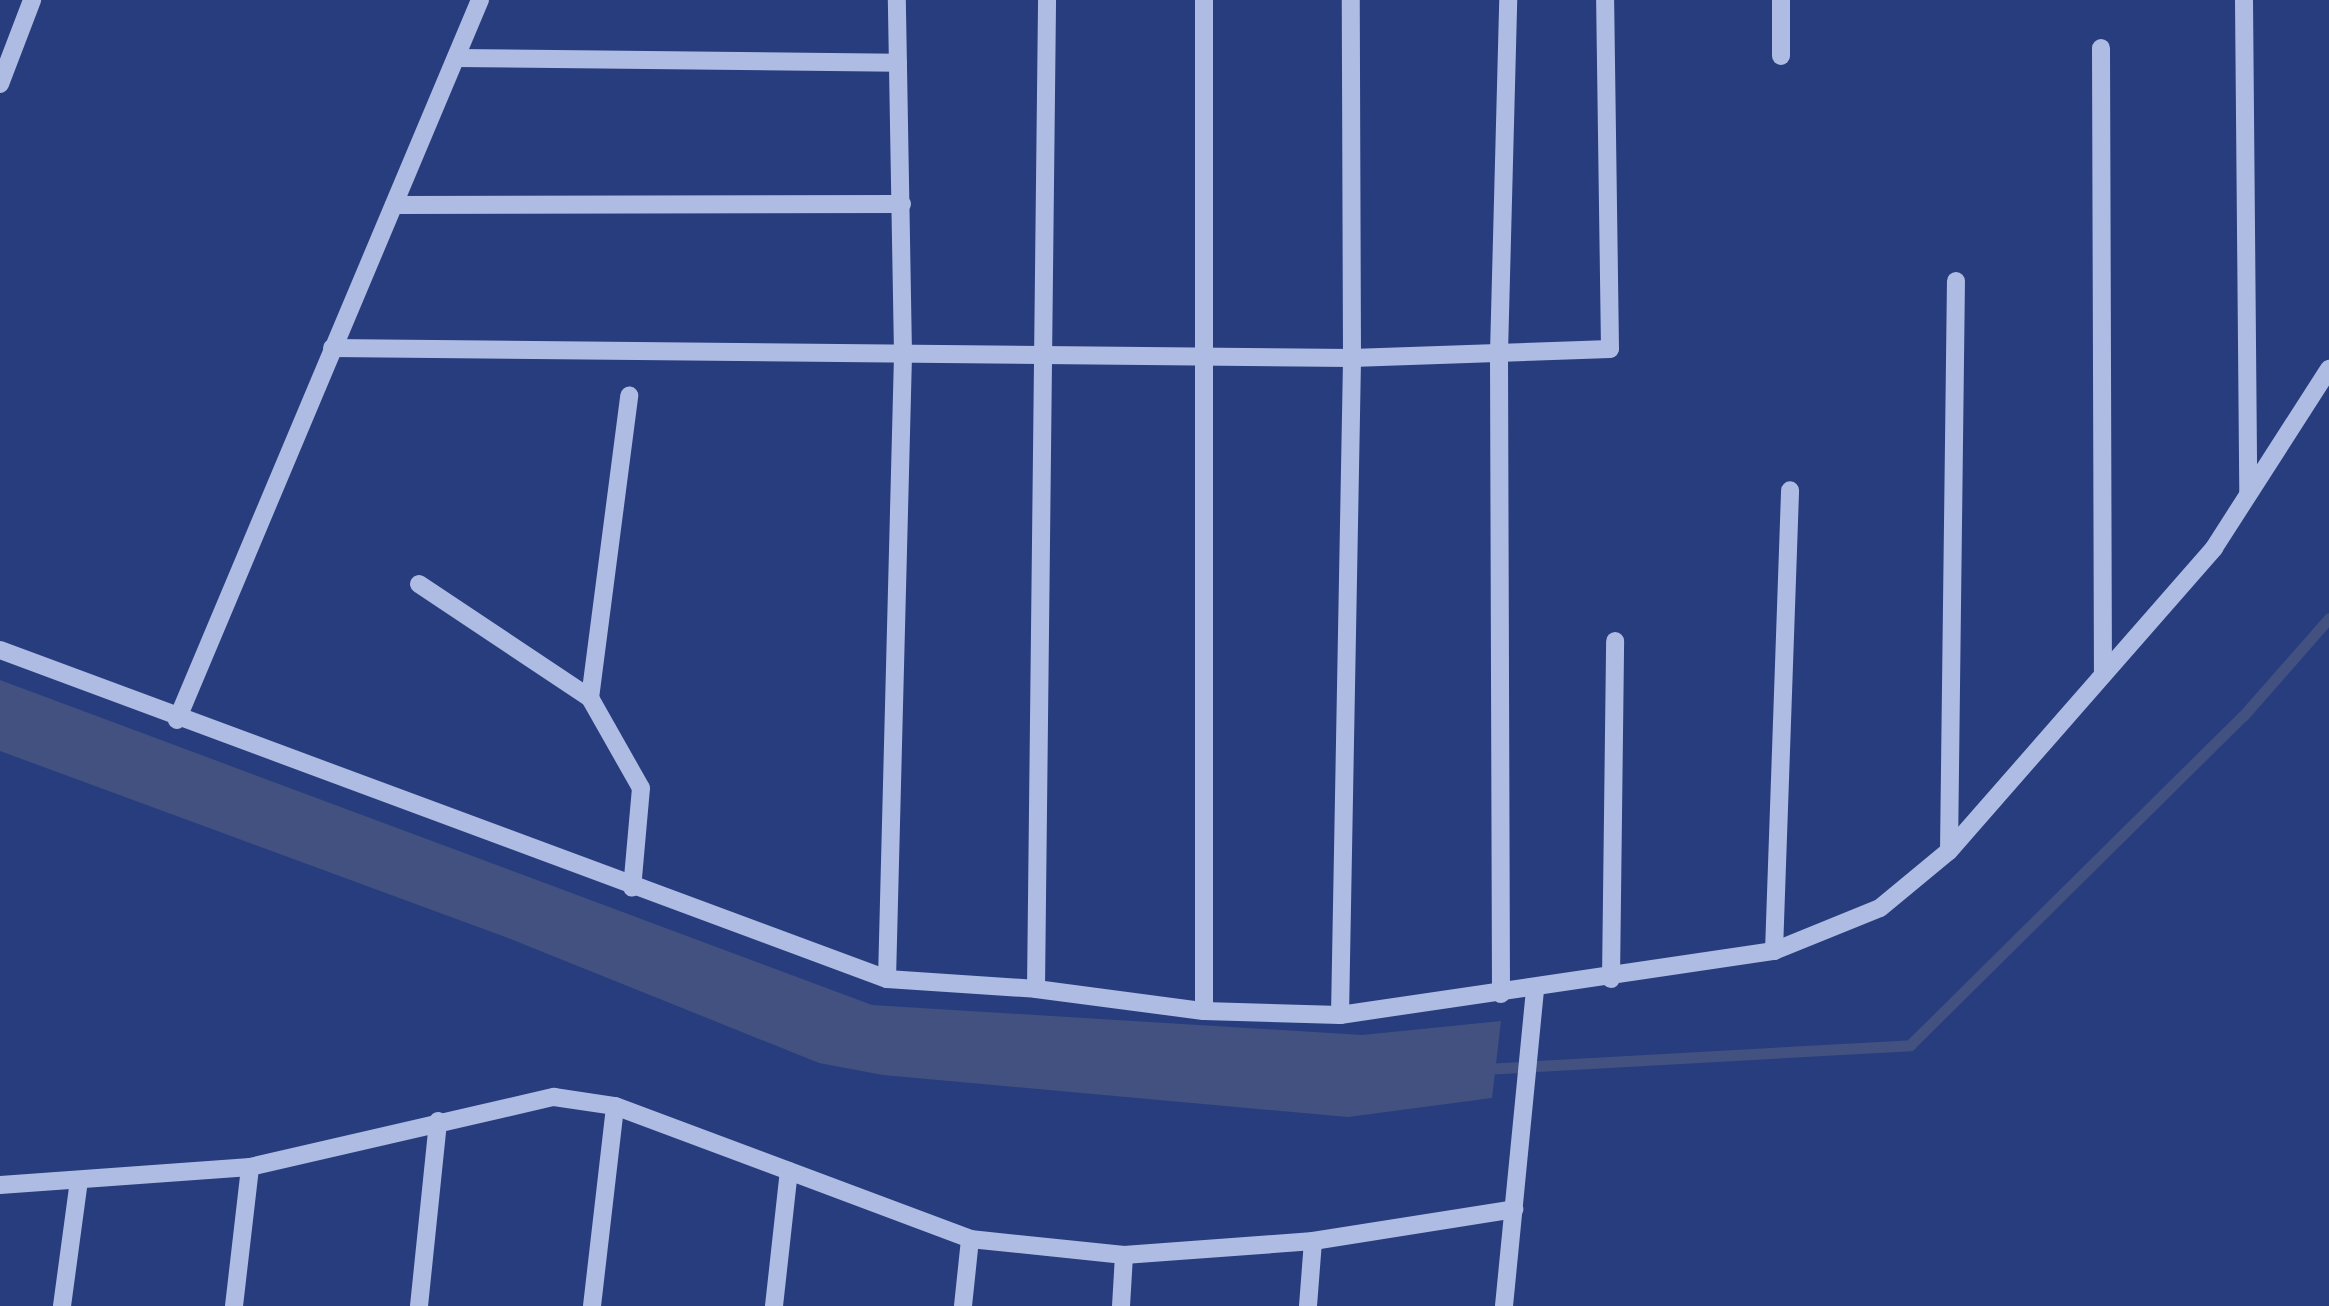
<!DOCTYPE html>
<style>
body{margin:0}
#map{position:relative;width:2329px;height:1306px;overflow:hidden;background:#283d7d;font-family:Figtree,sans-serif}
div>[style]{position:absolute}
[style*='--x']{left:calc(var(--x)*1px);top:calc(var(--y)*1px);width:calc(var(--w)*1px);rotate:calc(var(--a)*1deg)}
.water>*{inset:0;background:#425180}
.stream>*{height:11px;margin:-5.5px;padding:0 5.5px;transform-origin:5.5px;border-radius:5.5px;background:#425180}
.minor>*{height:18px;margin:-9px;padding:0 9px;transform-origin:9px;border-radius:9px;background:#aebce4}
span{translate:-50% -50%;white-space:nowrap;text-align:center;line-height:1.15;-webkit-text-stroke:8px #283d7d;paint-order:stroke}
</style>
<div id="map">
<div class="water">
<div style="clip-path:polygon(0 680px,872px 1005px,1362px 1035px,1501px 1021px,1492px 1098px,1348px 1117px,883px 1075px,819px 1063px,508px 938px,0 751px)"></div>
</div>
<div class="stream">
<div style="--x:1484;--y:1069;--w:427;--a:-3.2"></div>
<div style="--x:1910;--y:1045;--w:468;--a:-44.7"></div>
<div style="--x:2243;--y:716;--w:130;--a:-48.7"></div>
</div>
<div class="minor">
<div style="--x:2244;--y:0;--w:494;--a:89.5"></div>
<div style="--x:2101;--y:48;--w:627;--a:89.82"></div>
<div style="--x:1781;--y:56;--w:56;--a:-90"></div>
<div style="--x:456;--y:58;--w:442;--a:0.6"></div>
<div style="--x:0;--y:84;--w:90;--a:-69.1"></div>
<div style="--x:394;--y:205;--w:508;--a:-0.11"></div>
<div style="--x:332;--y:348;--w:1020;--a:0.56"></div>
<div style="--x:1352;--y:358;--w:258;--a:-2"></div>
<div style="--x:1610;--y:349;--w:349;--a:-90.8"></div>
<div style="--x:419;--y:584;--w:206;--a:33.7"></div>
<div style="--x:590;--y:698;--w:305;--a:-82.6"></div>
<div style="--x:0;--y:650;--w:946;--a:20.35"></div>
<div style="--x:887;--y:979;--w:149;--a:3.8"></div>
<div style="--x:1036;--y:989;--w:169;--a:7.5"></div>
<div style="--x:1204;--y:1011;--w:136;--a:1.7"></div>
<div style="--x:1340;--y:1015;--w:439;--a:-8.4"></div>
<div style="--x:1774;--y:951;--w:114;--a:-22.1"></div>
<div style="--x:1880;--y:908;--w:89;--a:-39.6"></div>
<div style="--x:1949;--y:851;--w:403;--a:-48.8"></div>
<div style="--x:2214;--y:548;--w:213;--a:-57.3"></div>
<div style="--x:590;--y:698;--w:103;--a:60.5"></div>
<div style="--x:641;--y:788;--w:100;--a:95.1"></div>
<div style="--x:177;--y:720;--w:781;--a:-67.18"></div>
<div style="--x:1949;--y:851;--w:570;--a:-89.3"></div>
<div style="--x:1774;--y:951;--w:461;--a:-88"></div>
<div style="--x:887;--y:979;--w:625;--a:-88.53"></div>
<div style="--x:903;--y:354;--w:354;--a:-91"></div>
<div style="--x:1611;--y:979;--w:338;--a:-89.3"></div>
<div style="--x:1036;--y:989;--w:989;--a:-89.36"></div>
<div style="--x:1501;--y:994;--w:641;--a:-90.18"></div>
<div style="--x:1499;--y:353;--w:353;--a:-88.5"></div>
<div style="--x:1204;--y:1011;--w:1011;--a:-90"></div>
<div style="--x:1340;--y:1015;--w:657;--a:-88.95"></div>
<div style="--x:1352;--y:358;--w:358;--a:-90.2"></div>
<div style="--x:0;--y:1185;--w:251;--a:-4.1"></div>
<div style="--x:250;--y:1167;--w:312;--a:-13"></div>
<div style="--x:554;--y:1097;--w:62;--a:8.4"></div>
<div style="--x:615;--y:1106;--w:379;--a:20.5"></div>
<div style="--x:970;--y:1239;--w:155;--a:5.9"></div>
<div style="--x:1124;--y:1255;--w:190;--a:-4.2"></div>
<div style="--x:1313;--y:1241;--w:204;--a:-9"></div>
<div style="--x:62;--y:1306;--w:127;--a:-82.3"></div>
<div style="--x:234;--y:1306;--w:140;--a:-83.4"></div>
<div style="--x:419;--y:1306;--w:186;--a:-84.1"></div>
<div style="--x:592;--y:1306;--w:201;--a:-83.4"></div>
<div style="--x:774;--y:1306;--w:136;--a:-83.7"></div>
<div style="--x:963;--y:1306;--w:67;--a:-84"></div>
<div style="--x:1121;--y:1306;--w:51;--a:-86.6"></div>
<div style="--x:1308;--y:1306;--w:65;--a:-85.6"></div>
<div style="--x:1504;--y:1306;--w:318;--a:-84.4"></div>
</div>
</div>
